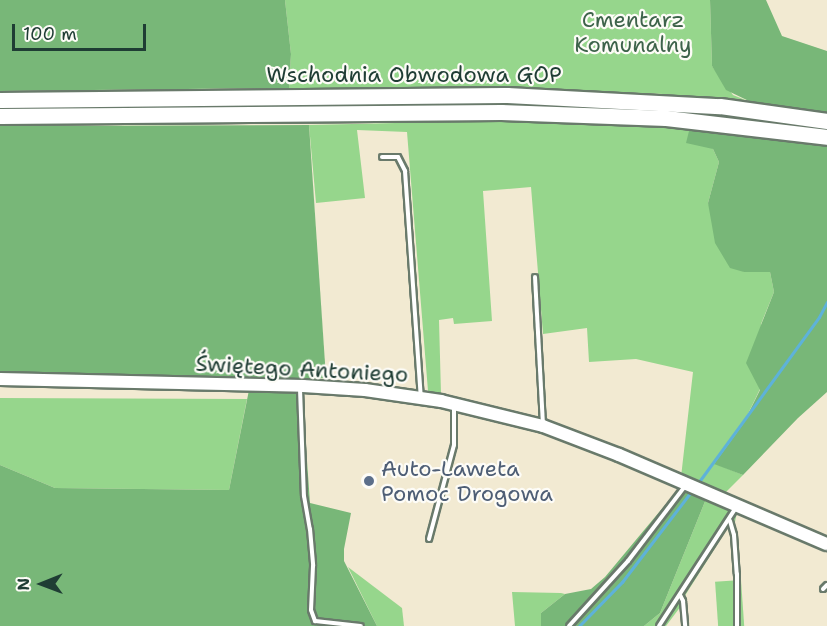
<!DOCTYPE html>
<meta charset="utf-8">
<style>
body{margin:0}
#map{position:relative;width:827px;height:626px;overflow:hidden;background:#f2ead2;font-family:"Shantell Sans",sans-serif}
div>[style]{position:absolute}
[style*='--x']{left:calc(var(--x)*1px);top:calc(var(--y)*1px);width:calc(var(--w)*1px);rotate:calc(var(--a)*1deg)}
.green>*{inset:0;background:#96d68c;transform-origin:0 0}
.forest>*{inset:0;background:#78b778}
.stream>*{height:3px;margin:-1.5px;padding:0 1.5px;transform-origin:1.5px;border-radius:1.5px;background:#5eb2d9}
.roads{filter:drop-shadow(2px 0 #697a6b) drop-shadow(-2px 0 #697a6b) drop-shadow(0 2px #697a6b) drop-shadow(0 -2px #697a6b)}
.lane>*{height:4px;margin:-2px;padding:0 2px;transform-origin:2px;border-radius:2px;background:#fff}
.secondary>*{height:12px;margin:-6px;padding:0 6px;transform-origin:6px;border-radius:6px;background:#fff}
.highway>*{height:15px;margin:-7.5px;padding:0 7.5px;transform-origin:7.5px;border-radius:7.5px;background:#fff}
.dots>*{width:16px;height:16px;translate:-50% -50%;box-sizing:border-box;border:3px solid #fdfcf7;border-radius:50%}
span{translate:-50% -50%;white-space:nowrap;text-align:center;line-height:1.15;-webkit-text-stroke:4.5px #fdfcf7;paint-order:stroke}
.park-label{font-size:22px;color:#3d634a}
.street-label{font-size:22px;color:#1f3d34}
.service-label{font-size:22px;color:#4e5e75}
.left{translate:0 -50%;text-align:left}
.north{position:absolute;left:12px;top:554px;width:60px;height:60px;-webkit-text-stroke:4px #fdfcf7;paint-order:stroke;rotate:269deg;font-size:16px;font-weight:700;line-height:24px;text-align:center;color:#1f3d34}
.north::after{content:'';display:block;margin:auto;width:21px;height:27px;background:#1f3d34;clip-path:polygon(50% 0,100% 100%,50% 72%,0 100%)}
.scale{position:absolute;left:12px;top:24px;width:134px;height:27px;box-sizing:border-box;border:3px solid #1f3d34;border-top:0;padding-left:8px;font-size:18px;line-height:21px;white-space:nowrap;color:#1f3d34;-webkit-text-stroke:4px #fdfcf7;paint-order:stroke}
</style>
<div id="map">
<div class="green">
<div style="clip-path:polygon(285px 0,710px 0,712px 66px,733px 95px,753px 103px,663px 94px,529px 88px,289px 88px,291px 54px)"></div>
<div style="clip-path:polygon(482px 121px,690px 127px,713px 149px,719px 162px,708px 203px,744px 272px,770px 272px,774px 292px,761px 324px,760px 389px,743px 424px,714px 463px,743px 475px,725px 493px,681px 477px,693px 372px,636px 359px,589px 362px,587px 328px,543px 334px,531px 187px,483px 191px,492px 321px,454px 324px,453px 318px,439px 320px,441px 394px,428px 391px,407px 132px,357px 130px,365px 198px,316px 203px,309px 125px)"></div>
<div style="clip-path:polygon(0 398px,247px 399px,229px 490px,55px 488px,0 465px)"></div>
<div style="clip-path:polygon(706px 499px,737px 512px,735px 522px,729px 526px,686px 594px,681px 606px,666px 626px,644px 626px,660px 613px)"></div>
<div style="clip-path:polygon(348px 567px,402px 608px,404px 626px,377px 626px)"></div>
<div style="left:741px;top:580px;width:46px;height:26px;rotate:86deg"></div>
<div style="clip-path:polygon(512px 592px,561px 593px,565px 594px,541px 613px,541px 626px,515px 626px)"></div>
</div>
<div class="forest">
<div style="clip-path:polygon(0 0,285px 0,291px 54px,289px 88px,0 91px)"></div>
<div style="clip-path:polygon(710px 0,766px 0,782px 36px,827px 51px,827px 114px,753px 103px,726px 90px,712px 66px)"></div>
<div style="clip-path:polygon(309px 125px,326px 378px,288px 381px,0 375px,0 126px)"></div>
<div style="clip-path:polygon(690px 127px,786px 138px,827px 145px,827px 392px,798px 418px,743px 475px,714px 464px,743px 424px,760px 390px,746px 363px,774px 292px,770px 272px,744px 272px,730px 268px,715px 243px,708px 203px,719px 162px,713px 149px,686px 143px)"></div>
<div style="clip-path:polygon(249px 390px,302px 390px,310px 503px,351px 513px,344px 549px,344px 561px,377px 626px,0 626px,0 465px,55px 488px,229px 490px)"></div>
<div style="clip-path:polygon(680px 487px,706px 499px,660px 613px,644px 626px,541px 626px,541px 613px,565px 594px,591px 589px,605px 577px)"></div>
</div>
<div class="stream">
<div style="--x:698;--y:483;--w:205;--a:-53.9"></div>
<div style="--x:819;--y:317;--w:17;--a:-62"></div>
<div style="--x:579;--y:626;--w:62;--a:-45.7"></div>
<div style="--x:622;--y:582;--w:112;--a:-52.6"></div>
</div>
<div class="roads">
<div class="lane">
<div style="--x:382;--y:157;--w:16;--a:0"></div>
<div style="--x:398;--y:157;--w:16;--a:63"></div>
<div style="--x:405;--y:171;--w:227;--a:86"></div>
<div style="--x:535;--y:277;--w:148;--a:86.9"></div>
<div style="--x:300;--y:389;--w:107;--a:87.9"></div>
<div style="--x:304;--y:496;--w:34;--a:80"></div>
<div style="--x:310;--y:529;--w:37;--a:85"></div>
<div style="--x:313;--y:566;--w:44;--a:92.6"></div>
<div style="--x:311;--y:610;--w:12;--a:70"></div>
<div style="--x:315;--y:621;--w:46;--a:6.2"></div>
<div style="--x:730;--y:521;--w:15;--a:74"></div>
<div style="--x:734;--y:535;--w:39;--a:86"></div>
<div style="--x:737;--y:574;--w:52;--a:90"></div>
<div style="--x:429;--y:539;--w:97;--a:-75.1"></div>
<div style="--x:454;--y:445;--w:37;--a:-90"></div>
<div style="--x:823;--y:589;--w:6;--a:-45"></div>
<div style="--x:680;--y:595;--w:7;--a:63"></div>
<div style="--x:683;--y:601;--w:25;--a:85"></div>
<div style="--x:569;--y:626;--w:88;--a:-47.8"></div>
<div style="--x:628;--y:561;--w:96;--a:-52.7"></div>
<div style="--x:659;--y:626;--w:143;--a:-57"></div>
</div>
<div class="secondary">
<div style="--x:0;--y:379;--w:303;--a:1.3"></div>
<div style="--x:303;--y:386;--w:62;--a:3.7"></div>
<div style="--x:365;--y:390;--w:77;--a:8.2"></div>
<div style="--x:441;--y:401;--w:105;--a:13.8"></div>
<div style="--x:543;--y:426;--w:81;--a:20.9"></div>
<div style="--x:619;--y:455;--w:226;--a:23.2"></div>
</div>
<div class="highway">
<div style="--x:0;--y:100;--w:507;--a:-0.57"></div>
<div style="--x:507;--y:95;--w:213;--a:3"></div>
<div style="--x:720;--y:106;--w:108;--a:8"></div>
<div style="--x:0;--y:116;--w:501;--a:-0.46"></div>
<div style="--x:501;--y:112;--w:165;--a:2.1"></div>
<div style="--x:666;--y:118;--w:162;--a:6.7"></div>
</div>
</div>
<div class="dots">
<div style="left:369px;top:481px;background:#5c6f8a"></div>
</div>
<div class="park-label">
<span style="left:633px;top:32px">Cmentarz<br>Komunalny</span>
</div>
<div class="street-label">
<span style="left:414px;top:75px">Wschodnia Obwodowa GOP</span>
<span style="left:302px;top:369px;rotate:3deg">Świętego Antoniego</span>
</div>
<div class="service-label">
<span class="left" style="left:381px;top:481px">Auto-Laweta<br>Pomoc Drogowa</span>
</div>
<div class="north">N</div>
<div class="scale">100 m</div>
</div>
